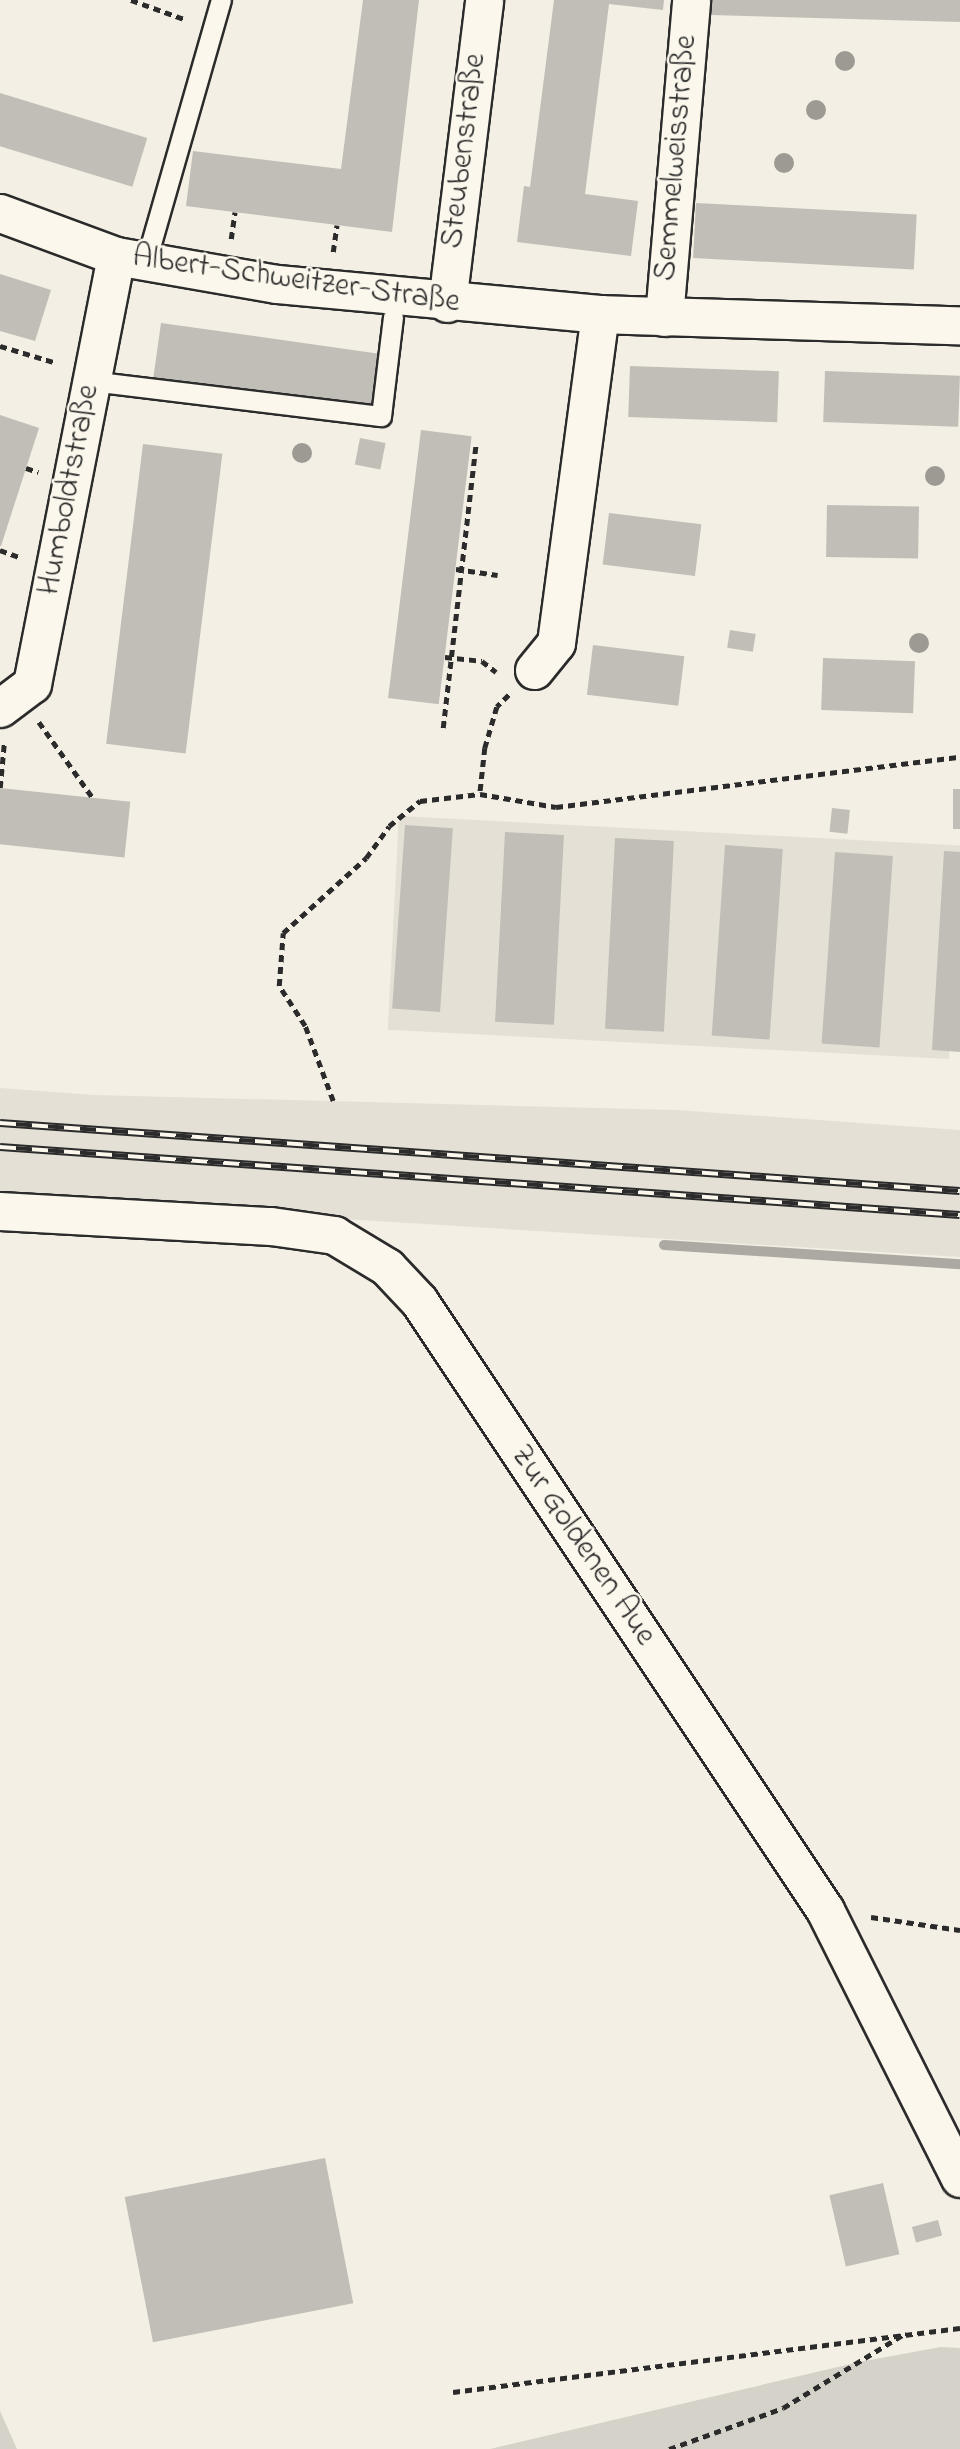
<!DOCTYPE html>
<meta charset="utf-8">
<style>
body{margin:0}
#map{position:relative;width:960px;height:2449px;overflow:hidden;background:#f3efe4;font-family:"Indie Flower",sans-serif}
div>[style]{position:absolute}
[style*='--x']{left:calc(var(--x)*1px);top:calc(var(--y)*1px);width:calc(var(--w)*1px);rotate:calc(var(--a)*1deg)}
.built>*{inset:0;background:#e4e0d6;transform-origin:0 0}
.green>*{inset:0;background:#d5d2c9}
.stream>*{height:10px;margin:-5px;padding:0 5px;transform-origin:5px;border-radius:5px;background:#aca9a2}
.building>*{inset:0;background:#c0beb6;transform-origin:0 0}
.path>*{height:4.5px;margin-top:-2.25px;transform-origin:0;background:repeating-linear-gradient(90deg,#2b2b2b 0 7px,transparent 0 12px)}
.roads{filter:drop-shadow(2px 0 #2b2b2b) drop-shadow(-2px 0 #2b2b2b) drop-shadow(0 2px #2b2b2b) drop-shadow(0 -2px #2b2b2b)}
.service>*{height:19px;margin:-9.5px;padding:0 9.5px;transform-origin:9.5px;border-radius:9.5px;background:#fbf7ec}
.minor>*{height:37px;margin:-18.5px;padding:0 18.5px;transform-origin:18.5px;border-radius:18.5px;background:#fbf7ec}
.rail>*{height:8px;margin-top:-4px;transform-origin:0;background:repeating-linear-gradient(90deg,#fbf7ec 0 16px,#2b2b2b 0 32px);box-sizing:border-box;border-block:2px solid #2b2b2b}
.trees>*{width:20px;height:20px;margin:-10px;border-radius:50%;background:#9d9a94}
span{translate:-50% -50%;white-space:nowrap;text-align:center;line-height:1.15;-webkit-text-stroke:5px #fbf7ec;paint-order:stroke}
.street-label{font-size:32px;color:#2b2b2b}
</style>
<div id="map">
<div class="built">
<div style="left:399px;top:816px;width:562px;height:214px;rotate:3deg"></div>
<div style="clip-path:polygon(0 1088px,95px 1095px,676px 1110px,960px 1130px,960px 1257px,0 1198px)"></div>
</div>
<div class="green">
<div style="clip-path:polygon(941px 2347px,960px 2348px,960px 2449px,490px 2449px,859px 2362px)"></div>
<div style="clip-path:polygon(0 2411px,17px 2449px,0 2449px)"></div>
</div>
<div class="stream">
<div style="--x:664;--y:1245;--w:297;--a:3.7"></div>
</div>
<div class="building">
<div style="clip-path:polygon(363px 0,419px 0,392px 232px,186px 206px,193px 151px,341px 169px)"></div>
<div style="clip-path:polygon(554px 0,664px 0,663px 10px,609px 4px,585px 194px,638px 201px,631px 256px,517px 242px,524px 186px,530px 187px)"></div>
<div style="clip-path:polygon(711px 0,960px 0,960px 22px,711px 15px)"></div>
<div style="left:0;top:93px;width:154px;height:51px;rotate:17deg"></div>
<div style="left:696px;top:203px;width:221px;height:55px;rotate:3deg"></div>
<div style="clip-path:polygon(0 274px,51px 290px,35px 341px,0 331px)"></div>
<div style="left:161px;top:323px;width:222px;height:57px;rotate:8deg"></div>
<div style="left:630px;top:366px;width:149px;height:51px;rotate:2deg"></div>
<div style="left:825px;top:371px;width:135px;height:51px;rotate:2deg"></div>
<div style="clip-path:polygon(0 415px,39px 428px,1px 546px,0 546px)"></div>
<div style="left:421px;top:430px;width:51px;height:270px;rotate:7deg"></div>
<div style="left:360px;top:438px;width:26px;height:27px;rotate:11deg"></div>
<div style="left:143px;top:444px;width:80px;height:302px;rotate:7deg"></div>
<div style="left:827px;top:505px;width:92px;height:52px;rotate:1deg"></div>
<div style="left:609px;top:513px;width:93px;height:52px;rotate:7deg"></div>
<div style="left:730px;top:630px;width:26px;height:18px;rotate:9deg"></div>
<div style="left:593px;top:645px;width:92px;height:50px;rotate:7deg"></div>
<div style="left:823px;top:658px;width:92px;height:52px;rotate:2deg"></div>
<div style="left:0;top:788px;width:131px;height:56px;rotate:6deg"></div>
<div style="left:953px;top:789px;width:7px;height:40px"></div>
<div style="left:832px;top:808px;width:18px;height:24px;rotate:6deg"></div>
<div style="left:405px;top:825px;width:48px;height:184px;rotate:4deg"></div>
<div style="left:505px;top:832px;width:59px;height:190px;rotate:3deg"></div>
<div style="left:615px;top:838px;width:59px;height:191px;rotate:3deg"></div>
<div style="left:725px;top:845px;width:58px;height:191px;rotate:4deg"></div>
<div style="clip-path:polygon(944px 851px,960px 852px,960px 1052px,932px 1050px)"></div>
<div style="left:835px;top:852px;width:58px;height:192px;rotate:4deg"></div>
<div style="left:325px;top:2158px;width:148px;height:204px;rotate:79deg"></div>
<div style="left:883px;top:2183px;width:73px;height:55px;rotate:77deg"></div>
<div style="left:938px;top:2220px;width:16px;height:27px;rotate:75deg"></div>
</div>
<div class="path">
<div style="--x:131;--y:0;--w:59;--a:19.7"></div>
<div style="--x:231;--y:239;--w:27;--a:-82"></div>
<div style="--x:333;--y:252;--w:27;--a:-82"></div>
<div style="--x:0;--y:346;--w:59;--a:16.6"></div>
<div style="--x:26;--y:468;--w:13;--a:18"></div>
<div style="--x:0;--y:550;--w:20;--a:20"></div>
<div style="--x:456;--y:569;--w:42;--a:8.1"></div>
<div style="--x:445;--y:657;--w:37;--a:6"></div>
<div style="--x:482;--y:661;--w:18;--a:38"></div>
<div style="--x:509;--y:695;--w:17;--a:135"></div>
<div style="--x:497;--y:707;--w:43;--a:106.3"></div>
<div style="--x:485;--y:748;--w:46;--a:96.2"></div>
<div style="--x:480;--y:794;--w:77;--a:9.7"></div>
<div style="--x:556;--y:807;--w:407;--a:-7.1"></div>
<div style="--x:39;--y:722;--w:93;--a:54.6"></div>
<div style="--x:443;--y:728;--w:286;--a:-83.4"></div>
<div style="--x:0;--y:788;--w:44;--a:-84.8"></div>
<div style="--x:333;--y:1101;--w:80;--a:-110.5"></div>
<div style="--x:305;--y:1026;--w:48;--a:-123"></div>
<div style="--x:279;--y:986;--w:53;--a:-85.7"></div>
<div style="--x:283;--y:933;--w:112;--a:-42.1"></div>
<div style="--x:366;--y:858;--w:39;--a:-54"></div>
<div style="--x:389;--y:826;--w:40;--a:-39"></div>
<div style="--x:420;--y:801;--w:60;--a:-6.7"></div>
<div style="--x:871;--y:1917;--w:90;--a:8.3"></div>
<div style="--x:453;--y:2392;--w:511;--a:-7.19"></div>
<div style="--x:669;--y:2449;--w:121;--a:-19.8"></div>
<div style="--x:783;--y:2408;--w:144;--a:-31.4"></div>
</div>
<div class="roads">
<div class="service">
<div style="--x:146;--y:261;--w:272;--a:-74"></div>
<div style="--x:91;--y:381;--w:292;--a:6.9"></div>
<div style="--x:381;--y:416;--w:100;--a:-83.1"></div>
</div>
<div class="minor">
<div style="--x:0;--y:213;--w:124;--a:20.3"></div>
<div style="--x:116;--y:256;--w:163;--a:9.9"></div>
<div style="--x:277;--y:284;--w:324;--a:5.3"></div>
<div style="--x:600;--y:314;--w:360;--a:1.8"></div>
<div style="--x:447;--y:303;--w:305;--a:-83"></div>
<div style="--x:664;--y:317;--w:318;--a:-85.1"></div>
<div style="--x:534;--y:670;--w:35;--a:-51"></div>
<div style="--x:556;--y:643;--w:332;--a:-82.4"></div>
<div style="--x:0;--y:708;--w:40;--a:-37"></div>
<div style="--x:32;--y:684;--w:436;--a:-78.9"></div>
<div style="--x:0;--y:1211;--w:271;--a:3.2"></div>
<div style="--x:271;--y:1226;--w:64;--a:8.1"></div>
<div style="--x:334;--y:1235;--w:62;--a:31.1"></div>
<div style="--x:387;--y:1267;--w:47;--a:46.7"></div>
<div style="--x:419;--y:1301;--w:732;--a:56.31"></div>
<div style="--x:825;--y:1910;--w:300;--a:63.3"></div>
</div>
</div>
<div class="rail">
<div style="--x:0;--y:1123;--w:962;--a:4.05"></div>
<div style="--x:0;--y:1147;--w:962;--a:4.05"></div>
</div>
<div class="trees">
<div style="left:845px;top:61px"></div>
<div style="left:816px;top:110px"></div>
<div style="left:784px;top:163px"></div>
<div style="left:302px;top:453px"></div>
<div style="left:935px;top:476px"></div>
<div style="left:919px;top:643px"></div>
</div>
<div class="street-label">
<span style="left:465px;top:151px;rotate:-83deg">Steubenstraße</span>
<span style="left:677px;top:158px;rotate:-85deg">Semmelweisstraße</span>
<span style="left:296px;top:281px;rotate:8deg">Albert-Schweitzer-Straße</span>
<span style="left:70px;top:490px;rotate:-79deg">Humboldtstraße</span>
<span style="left:582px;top:1546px;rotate:56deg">Zur Goldenen Aue</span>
</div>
</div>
